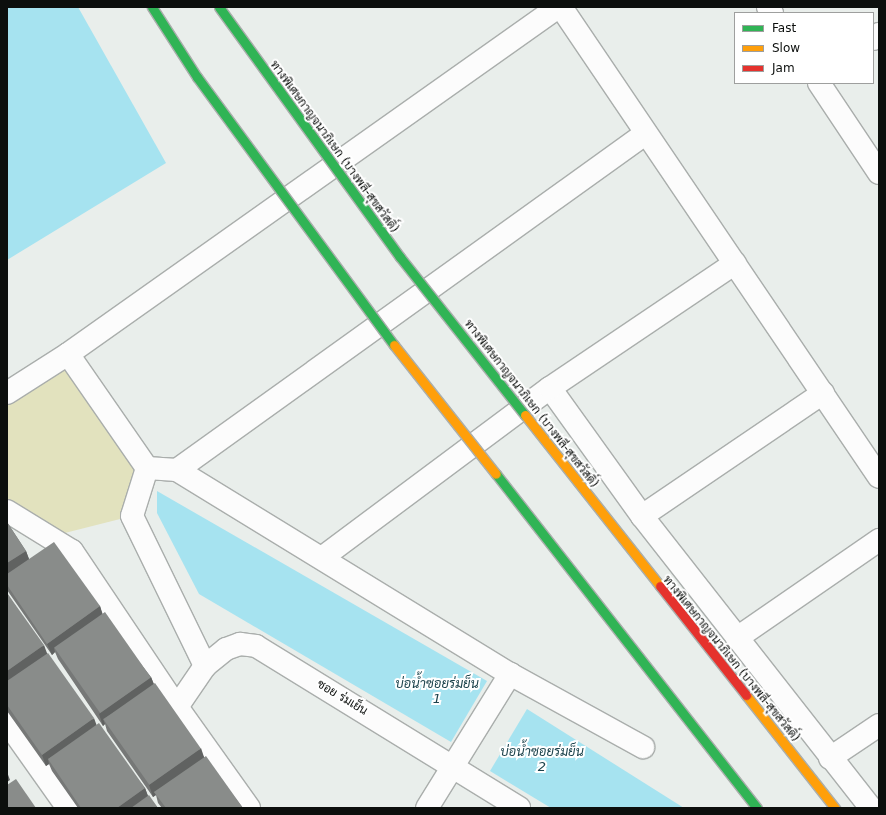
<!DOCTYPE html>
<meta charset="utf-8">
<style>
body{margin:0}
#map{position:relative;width:886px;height:815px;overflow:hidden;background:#e9eeeb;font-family:"DejaVu Sans",Sarabun,sans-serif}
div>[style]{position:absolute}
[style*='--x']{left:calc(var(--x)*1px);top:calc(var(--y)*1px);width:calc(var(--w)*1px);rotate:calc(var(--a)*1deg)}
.green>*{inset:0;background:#e2e2be}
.water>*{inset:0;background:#a6e3f0}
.roads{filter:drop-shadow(1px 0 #aaaeac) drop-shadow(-1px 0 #aaaeac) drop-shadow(0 1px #aaaeac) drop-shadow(0 -1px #aaaeac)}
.street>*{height:22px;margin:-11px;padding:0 11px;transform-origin:11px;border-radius:11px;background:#fcfcfc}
.bridges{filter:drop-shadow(1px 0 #aaaeac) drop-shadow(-1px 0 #aaaeac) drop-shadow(0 1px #aaaeac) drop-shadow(0 -1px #aaaeac)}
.fast-bridge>*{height:9px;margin:-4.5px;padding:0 4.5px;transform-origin:4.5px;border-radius:4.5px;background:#30b455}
.slow-bridge>*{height:9px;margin:-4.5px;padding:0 4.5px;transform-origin:4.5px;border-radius:4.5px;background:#ff9f0a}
.jam-bridge>*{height:9px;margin:-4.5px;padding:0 4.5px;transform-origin:4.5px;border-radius:4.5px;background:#e5322d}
.wall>*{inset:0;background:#767877}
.shaded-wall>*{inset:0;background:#606261}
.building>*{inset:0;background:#898c8a;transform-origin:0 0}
span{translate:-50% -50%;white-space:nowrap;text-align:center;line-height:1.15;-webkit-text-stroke:4px #fff;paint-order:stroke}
.street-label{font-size:12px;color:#0c0f0d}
.water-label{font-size:13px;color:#1c434c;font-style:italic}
.frame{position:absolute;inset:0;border:8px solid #0c0f0d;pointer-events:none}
.legend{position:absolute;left:734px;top:12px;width:140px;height:72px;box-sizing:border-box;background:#fff;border:1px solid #9e9f9e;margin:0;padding:5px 7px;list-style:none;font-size:12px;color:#0c0f0d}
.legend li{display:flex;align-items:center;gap:8px;height:20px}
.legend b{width:20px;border:1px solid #9e9f9e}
</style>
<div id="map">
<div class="green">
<div style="clip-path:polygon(68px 354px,147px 468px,132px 516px,49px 537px,7px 511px,7px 393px)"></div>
</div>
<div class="water">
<div style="clip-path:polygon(7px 7px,78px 7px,166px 163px,7px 260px)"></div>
<div style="clip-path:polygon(157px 491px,487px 681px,451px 742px,199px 594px,157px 513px)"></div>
<div style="clip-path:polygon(527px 709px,684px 808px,551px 808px,490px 771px)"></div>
</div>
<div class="roads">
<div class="street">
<div style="--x:561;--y:7;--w:567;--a:55.92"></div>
<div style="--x:768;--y:7;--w:7;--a:56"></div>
<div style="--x:873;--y:39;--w:8;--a:-40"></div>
<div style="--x:819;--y:83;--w:108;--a:56.3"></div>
<div style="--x:68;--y:354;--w:139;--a:55.3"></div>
<div style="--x:147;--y:468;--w:50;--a:107.4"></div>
<div style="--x:132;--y:516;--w:167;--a:64"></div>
<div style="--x:550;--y:388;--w:158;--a:54.3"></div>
<div style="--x:7;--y:393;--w:72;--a:-32.6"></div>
<div style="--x:68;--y:354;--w:600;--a:-35.3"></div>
<div style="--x:823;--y:393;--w:219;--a:145.8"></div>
<div style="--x:642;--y:516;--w:371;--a:51.9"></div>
<div style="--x:147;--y:468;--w:30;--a:4"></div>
<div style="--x:177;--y:470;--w:391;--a:31.5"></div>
<div style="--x:510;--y:674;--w:152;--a:28.8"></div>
<div style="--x:177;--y:470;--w:576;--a:-35.68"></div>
<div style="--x:7;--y:511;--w:76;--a:31.6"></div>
<div style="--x:72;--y:551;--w:188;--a:56.1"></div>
<div style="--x:177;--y:707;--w:124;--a:54.5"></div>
<div style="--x:323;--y:557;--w:283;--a:-36.7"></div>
<div style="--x:550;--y:388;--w:223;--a:-34"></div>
<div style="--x:737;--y:638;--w:173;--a:-34.6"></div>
<div style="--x:177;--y:707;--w:50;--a:-55.7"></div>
<div style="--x:205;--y:666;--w:27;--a:-39"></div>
<div style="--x:226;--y:649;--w:15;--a:-20"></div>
<div style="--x:240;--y:644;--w:16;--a:7"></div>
<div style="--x:256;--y:646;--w:309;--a:31.6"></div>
<div style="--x:7;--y:722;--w:105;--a:54.7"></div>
<div style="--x:830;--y:758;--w:59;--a:-34"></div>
<div style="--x:427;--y:808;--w:158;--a:-58.2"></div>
</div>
</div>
<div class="bridges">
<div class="fast-bridge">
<div style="--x:152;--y:7;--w:83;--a:57.3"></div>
<div style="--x:197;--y:77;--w:333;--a:53.7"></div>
<div style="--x:219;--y:7;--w:309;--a:54.1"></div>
<div style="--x:400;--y:257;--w:201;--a:51.7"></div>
<div style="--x:496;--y:474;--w:424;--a:52"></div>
</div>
<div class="slow-bridge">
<div style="--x:394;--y:345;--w:164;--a:51.7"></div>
<div style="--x:525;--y:415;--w:218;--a:51.7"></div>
<div style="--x:746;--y:695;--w:144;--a:51.8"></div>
</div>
<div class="jam-bridge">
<div style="--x:660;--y:586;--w:139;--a:51.7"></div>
</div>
</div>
<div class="wall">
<div style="clip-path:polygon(7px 522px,26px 551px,29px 559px,100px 606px,102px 614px,151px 677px,154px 684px,204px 757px,243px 808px,162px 808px,158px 803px,156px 795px,153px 797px,107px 731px,105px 724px,103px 726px,58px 659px,55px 652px,52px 655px,7px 590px)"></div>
<div style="clip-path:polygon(7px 593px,47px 654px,96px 725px,145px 788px,148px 796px,158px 808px,78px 808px,52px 771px,49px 764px,46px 766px,7px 711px)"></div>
</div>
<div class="shaded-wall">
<div style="clip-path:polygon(26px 551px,30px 562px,7px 577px,7px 563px)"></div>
<div style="clip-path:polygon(100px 606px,104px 618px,54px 648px,55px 652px,52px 655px,47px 644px)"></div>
<div style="clip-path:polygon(44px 645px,48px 656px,7px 685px,7px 671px)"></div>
<div style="clip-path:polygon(151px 677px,155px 688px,103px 719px,105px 724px,103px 726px,99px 714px)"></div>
<div style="clip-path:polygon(94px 718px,98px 729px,48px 759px,49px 764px,46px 766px,42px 755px)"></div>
<div style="clip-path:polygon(201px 748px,205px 760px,154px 792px,156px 795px,153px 797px,149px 785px)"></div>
<div style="clip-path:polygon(7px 772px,10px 780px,7px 782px)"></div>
<div style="clip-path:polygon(145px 788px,149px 799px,137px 808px,117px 808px)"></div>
</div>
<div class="building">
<div style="clip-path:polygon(7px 522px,26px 551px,7px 563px)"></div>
<div style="clip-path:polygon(54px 542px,100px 606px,47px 644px,7px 585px,7px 574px)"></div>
<div style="clip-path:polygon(7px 593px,44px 645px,7px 671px)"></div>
<div style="left:105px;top:612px;width:80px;height:62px;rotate:55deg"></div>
<div style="clip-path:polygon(48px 653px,94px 718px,42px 755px,7px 705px,7px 681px)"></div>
<div style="left:155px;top:683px;width:80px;height:63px;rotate:55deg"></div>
<div style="clip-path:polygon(99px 723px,145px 788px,117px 808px,81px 808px,48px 759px)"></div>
<div style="clip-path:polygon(206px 756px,243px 808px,166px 808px,154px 792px)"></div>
<div style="clip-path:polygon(16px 779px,36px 808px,7px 808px,7px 785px)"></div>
<div style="clip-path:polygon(149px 795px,158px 808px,131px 808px)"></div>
</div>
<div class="street-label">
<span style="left:334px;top:147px;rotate:54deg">ทางพิเศษกาญจนาภิเษก (บางพลี-สุขสวัสดิ์)</span>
<span style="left:531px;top:404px;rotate:52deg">ทางพิเศษกาญจนาภิเษก (บางพลี-สุขสวัสดิ์)</span>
<span style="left:731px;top:659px;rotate:51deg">ทางพิเศษกาญจนาภิเษก (บางพลี-สุขสวัสดิ์)</span>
<span style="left:342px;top:698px;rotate:31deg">ซอย ร่มเย็น</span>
</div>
<div class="water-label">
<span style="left:437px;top:692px">บ่อน้ำซอยร่มย็น<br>1</span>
<span style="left:542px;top:760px">บ่อน้ำซอยร่มย็น<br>2</span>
</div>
<div class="frame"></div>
<ul class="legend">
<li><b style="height:5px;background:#30b455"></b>Fast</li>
<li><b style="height:5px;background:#ff9f0a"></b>Slow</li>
<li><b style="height:5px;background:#e5322d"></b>Jam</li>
</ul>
</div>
